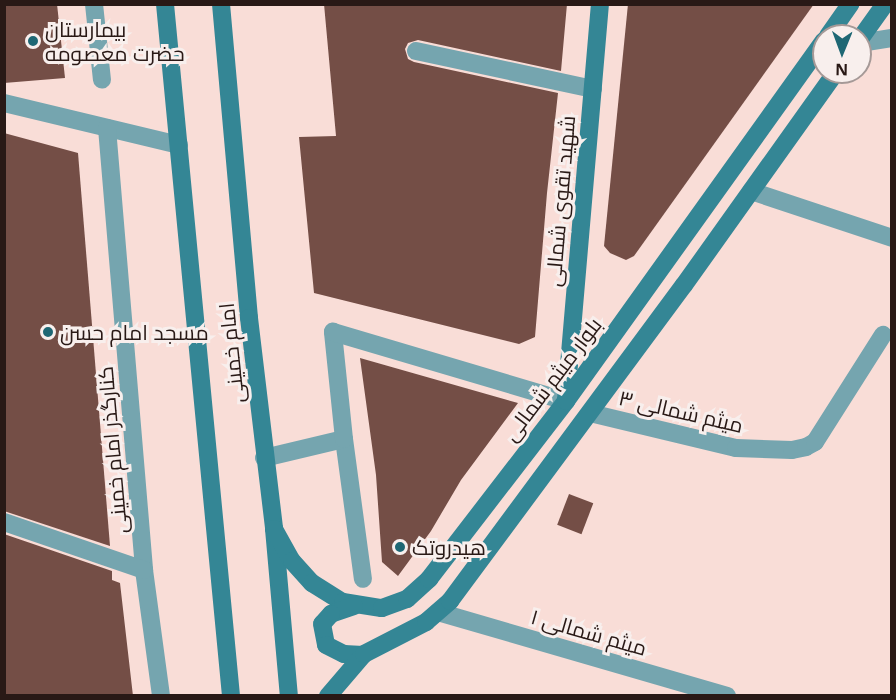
<!DOCTYPE html>
<meta charset="utf-8">
<style>
body{margin:0}
#map{position:relative;width:896px;height:700px;overflow:hidden;background:#f9ddd7;font-family:"Noto Sans",Cairo,sans-serif}
div>[style]{position:absolute}
[style*='--x']{left:calc(var(--x)*1px);top:calc(var(--y)*1px);width:calc(var(--w)*1px);rotate:calc(var(--a)*1deg)}
.building>*{inset:0;background:#744e46;transform-origin:0 0}
.street>*{height:18px;margin:-9px;padding:0 9px;transform-origin:9px;border-radius:9px;background:#75a5af}
.secondary>*{height:18px;margin:-9px;padding:0 9px;transform-origin:9px;border-radius:9px;background:#348695}
.dots>*{width:16px;height:16px;translate:-50% -50%;box-sizing:border-box;border:3px solid #f8efed;border-radius:50%}
span{translate:-50% -50%;white-space:nowrap;text-align:center;line-height:1.15;-webkit-text-stroke:6px #f8efed;paint-order:stroke}
.poi-label{font-size:21px;color:#291916}
.left{translate:0 -50%;text-align:left}
.street-label{font-size:21px;color:#291916}
.frame{position:absolute;inset:0;border:6px solid #291916;pointer-events:none}
.north{position:absolute;left:812px;top:24px;width:60px;height:60px;box-sizing:border-box;background:#f8efed;border:2px solid #a59997;border-radius:50%;rotate:181deg;font-size:16px;font-weight:700;line-height:24px;text-align:center;color:#291916}
.north::after{content:'';display:block;margin:auto;width:21px;height:27px;background:#1e6774;clip-path:polygon(50% 0,100% 100%,50% 72%,0 100%)}
</style>
<div id="map">
<div class="building">
<div style="clip-path:polygon(4px 4px,57px 4px,65px 78px,4px 83px)"></div>
<div style="clip-path:polygon(324px 4px,567px 4px,561px 71px,418px 40px,408px 43px,405px 49px,408px 59px,414px 62px,558px 93px,547px 193px,535px 337px,519px 344px,314px 293px,299px 137px,336px 136px)"></div>
<div style="clip-path:polygon(628px 4px,814px 4px,634px 256px,626px 260px,610px 253px,604px 246px)"></div>
<div style="clip-path:polygon(4px 133px,78px 153px,110px 546px,4px 511px)"></div>
<div style="clip-path:polygon(360px 358px,518px 403px,461px 480px,431px 531px,398px 576px,382px 562px,376px 475px)"></div>
<div style="left:569px;top:494px;width:26px;height:33px;rotate:21deg"></div>
<div style="clip-path:polygon(4px 534px,112px 571px,112px 580px,120px 583px,133px 696px,4px 696px)"></div>
</div>
<div class="street">
<div style="--x:94;--y:4;--w:76;--a:84"></div>
<div style="--x:860;--y:43;--w:32;--a:-9"></div>
<div style="--x:416;--y:51;--w:181;--a:12.1"></div>
<div style="--x:4;--y:103;--w:180;--a:13.5"></div>
<div style="--x:107;--y:128;--w:444;--a:85.2"></div>
<div style="--x:144;--y:570;--w:127;--a:82.3"></div>
<div style="--x:751;--y:191;--w:149;--a:18.4"></div>
<div style="--x:590;--y:413;--w:150;--a:13.5"></div>
<div style="--x:736;--y:448;--w:56;--a:2"></div>
<div style="--x:792;--y:450;--w:14;--a:-12"></div>
<div style="--x:806;--y:447;--w:10;--a:-29"></div>
<div style="--x:815;--y:442;--w:127;--a:-57.6"></div>
<div style="--x:344;--y:439;--w:141;--a:82.3"></div>
<div style="--x:264;--y:458;--w:82;--a:-13.4"></div>
<div style="--x:344;--y:439;--w:108;--a:-95.9"></div>
<div style="--x:333;--y:332;--w:243;--a:16.5"></div>
<div style="--x:4;--y:522;--w:148;--a:18.9"></div>
<div style="--x:438;--y:612;--w:301;--a:16.2"></div>
</div>
<div class="secondary">
<div style="--x:165;--y:4;--w:695;--a:84.55"></div>
<div style="--x:221;--y:4;--w:315;--a:84.9"></div>
<div style="--x:249;--y:318;--w:212;--a:83.2"></div>
<div style="--x:274;--y:529;--w:168;--a:84.9"></div>
<div style="--x:828;--y:36;--w:39;--a:-55"></div>
<div style="--x:860;--y:39;--w:43;--a:-54.5"></div>
<div style="--x:566;--y:400;--w:397;--a:-85.1"></div>
<div style="--x:274;--y:529;--w:37;--a:61"></div>
<div style="--x:292;--y:561;--w:30;--a:48"></div>
<div style="--x:312;--y:583;--w:36;--a:32"></div>
<div style="--x:343;--y:602;--w:39;--a:9"></div>
<div style="--x:382;--y:608;--w:27;--a:-20"></div>
<div style="--x:407;--y:599;--w:30;--a:-42"></div>
<div style="--x:429;--y:579;--w:225;--a:-52.4"></div>
<div style="--x:566;--y:401;--w:443;--a:-54.4"></div>
<div style="--x:354;--y:606;--w:24;--a:161"></div>
<div style="--x:331;--y:614;--w:13;--a:132"></div>
<div style="--x:322;--y:624;--w:21;--a:79"></div>
<div style="--x:326;--y:645;--w:20;--a:27"></div>
<div style="--x:344;--y:654;--w:19;--a:3"></div>
<div style="--x:328;--y:696;--w:55;--a:-49.4"></div>
<div style="--x:364;--y:654;--w:70;--a:-27.3"></div>
<div style="--x:426;--y:622;--w:32;--a:-41"></div>
<div style="--x:450;--y:601;--w:393;--a:-53.5"></div>
<div style="--x:684;--y:285;--w:262;--a:-54.5"></div>
</div>
<div class="dots">
<div style="left:33px;top:41px;background:#1e6774"></div>
<div style="left:48px;top:332px;background:#1e6774"></div>
<div style="left:400px;top:547px;background:#1e6774"></div>
</div>
<div class="poi-label">
<span class="left" style="left:45px;top:41px">بیمارستان<br>حضرت معصومه</span>
<span class="left" style="left:60px;top:332px">مسجد امام حسن</span>
<span class="left" style="left:412px;top:547px">هیدروتک</span>
</div>
<div class="street-label">
<span style="left:560px;top:201px;rotate:-85deg">شهید تقوی شمالی</span>
<span style="left:231px;top:353px;rotate:-96deg">امام خمینی</span>
<span style="left:552px;top:379px;rotate:-53deg">بلوار میثم شمالی</span>
<span style="left:681px;top:411px;rotate:13deg">میثم شمالی ۳</span>
<span style="left:112px;top:450px;rotate:-95deg">کنارگذر امام خمینی</span>
<span style="left:589px;top:632px;rotate:16deg">میثم شمالی ۱</span>
</div>
<div class="frame"></div>
<div class="north">N</div>
</div>
